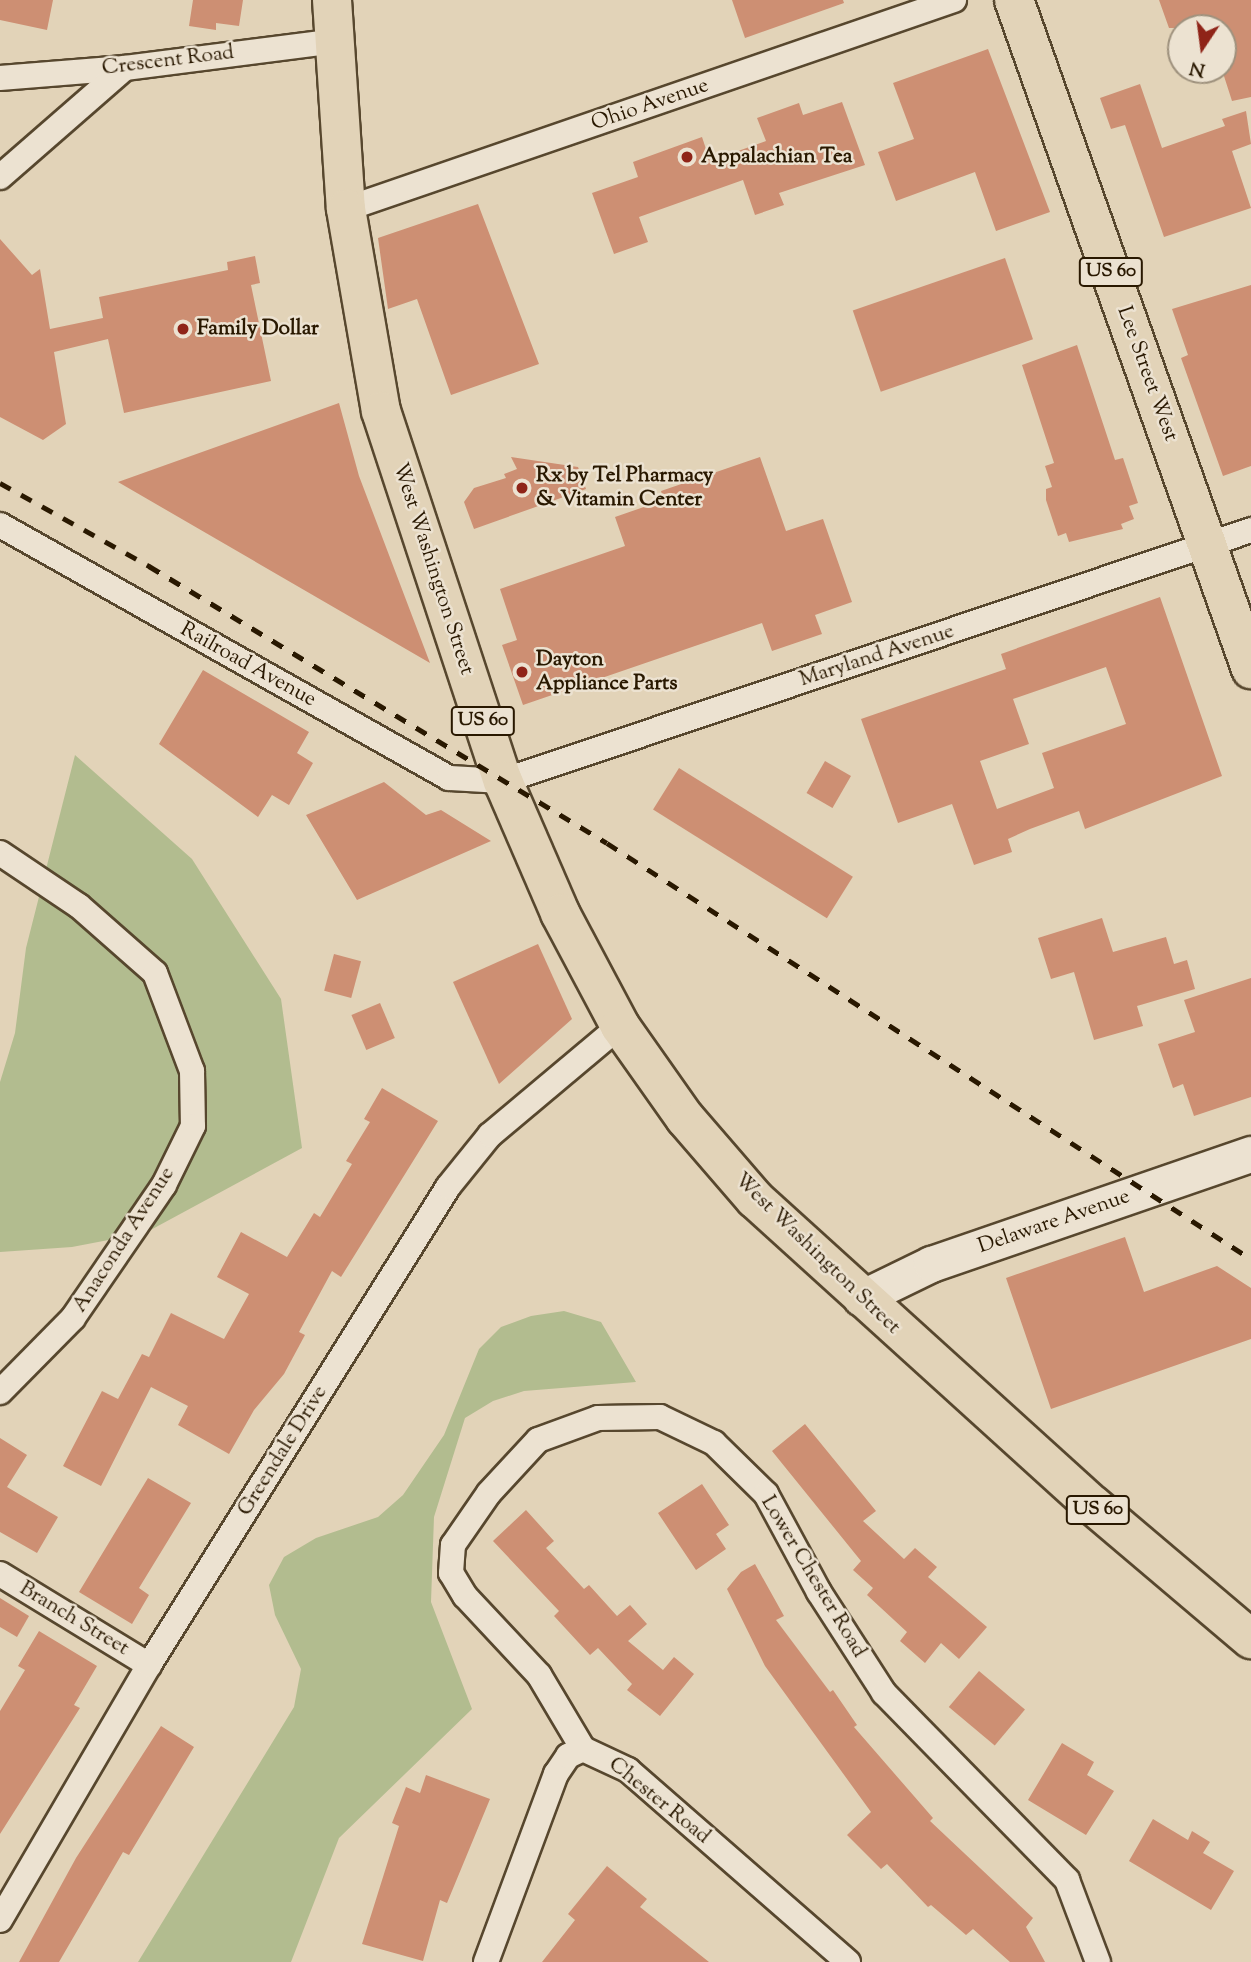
<!DOCTYPE html>
<style>
body{margin:0}
#map{position:relative;width:1251px;height:1962px;overflow:hidden;background:#e2d3b8;font-family:"Sorts Mill Goudy",serif}
div>[style]{position:absolute}
[style*='--x']{left:calc(var(--x)*1px);top:calc(var(--y)*1px);width:calc(var(--w)*1px);rotate:calc(var(--a)*1deg)}
.green>*{inset:0;background:#b2bc8f}
.building>*{inset:0;background:#cd8f73;transform-origin:0 0}
.roads{filter:drop-shadow(2px 0 #57472e) drop-shadow(-2px 0 #57472e) drop-shadow(0 2px #57472e) drop-shadow(0 -2px #57472e)}
.minor>*{height:24px;margin:-12px;padding:0 12px;transform-origin:12px;border-radius:12px;background:#ece2d1}
.secondary>*{height:35px;margin:-17.5px;padding:0 17.5px;transform-origin:17.5px;border-radius:17.5px;background:#ece2d1}
.primary>*{height:38px;margin:-19px;padding:0 19px;transform-origin:19px;border-radius:19px;background:#e2d3b8}
.rail>*{height:5px;margin-top:-2.5px;transform-origin:0;background:repeating-linear-gradient(90deg,#291800 0 12px,transparent 0 24px)}
.dots>*{width:19px;height:19px;translate:-50% -50%;box-sizing:border-box;border:4px solid #ece2d1;border-radius:50%}
span{translate:-50% -50%;white-space:nowrap;text-align:center;line-height:1.15;-webkit-text-stroke:5px #ece2d1;paint-order:stroke}
.shield-label span{padding:2px 5px;background:#ece2d1;border:2px solid;border-radius:5px;-webkit-text-stroke-width:0}
.shield-label{font-size:19px;color:#291800;font-weight:700}
.street-label{font-size:21px;color:#291800}
.poi-label{font-size:21px;color:#291800;font-weight:700}
.left{translate:0 -50%;text-align:left}
.north{position:absolute;left:1167px;top:14px;width:70px;height:70px;box-sizing:border-box;background:#ece2d1;border:2px solid #9e917d;border-radius:50%;rotate:193deg;font-size:19px;font-weight:700;line-height:28px;text-align:center;color:#291800}
.north::after{content:'';display:block;margin:auto;width:24px;height:32px;background:#8f2418;clip-path:polygon(50% 0,100% 100%,50% 72%,0 100%)}
</style>
<div id="map">
<div class="green">
<div style="clip-path:polygon(75px 755px,192px 859px,281px 999px,302px 1148px,145px 1233px,72px 1247px,0 1252px,0 1082px,15px 1033px,26px 948px)"></div>
<div style="clip-path:polygon(564px 1311px,601px 1322px,636px 1382px,524px 1391px,493px 1401px,465px 1418px,434px 1517px,431px 1602px,472px 1709px,339px 1838px,291px 1962px,138px 1962px,294px 1707px,301px 1669px,275px 1615px,269px 1585px,284px 1557px,316px 1538px,378px 1517px,403px 1495px,444px 1435px,479px 1349px,501px 1327px,531px 1316px)"></div>
</div>
<div class="building">
<div style="clip-path:polygon(0 0,53px 0,47px 30px,0 20px)"></div>
<div style="clip-path:polygon(193px 0,243px 0,239px 26px,216px 23px,216px 30px,189px 26px)"></div>
<div style="clip-path:polygon(732px 0,843px 0,844px 3px,745px 38px)"></div>
<div style="clip-path:polygon(1159px 0,1251px 0,1251px 97px,1232px 101px,1223px 73px,1223px 28px,1169px 28px)"></div>
<div style="clip-path:polygon(988px 49px,1050px 212px,996px 231px,975px 172px,896px 201px,878px 152px,914px 139px,893px 83px)"></div>
<div style="clip-path:polygon(1140px 84px,1162px 148px,1225px 126px,1222px 119px,1246px 111px,1251px 144px,1232px 151px,1251px 208px,1164px 237px,1125px 125px,1111px 129px,1100px 98px)"></div>
<div style="clip-path:polygon(842px 102px,865px 165px,779px 193px,784px 205px,755px 215px,743px 180px,639px 217px,648px 242px,614px 254px,592px 193px,638px 177px,633px 162px,702px 137px,710px 161px,766px 141px,757px 118px,799px 103px,803px 115px)"></div>
<div style="clip-path:polygon(478px 204px,539px 364px,451px 395px,417px 299px,388px 309px,378px 238px)"></div>
<div style="clip-path:polygon(0 239px,32px 275px,40px 269px,50px 329px,103px 318px,99px 297px,228px 270px,227px 262px,255px 256px,260px 283px,251px 285px,271px 381px,124px 413px,108px 339px,54px 352px,66px 424px,43px 440px,0 417px)"></div>
<div style="left:1005px;top:258px;width:86px;height:161px;rotate:71deg"></div>
<div style="clip-path:polygon(1251px 285px,1251px 466px,1223px 476px,1181px 358px,1188px 355px,1172px 309px)"></div>
<div style="clip-path:polygon(1077px 345px,1115px 460px,1123px 458px,1138px 503px,1129px 506px,1134px 519px,1121px 524px,1123px 529px,1069px 542px,1066px 533px,1058px 536px,1046px 500px,1046px 489px,1052px 487px,1045px 466px,1054px 463px,1022px 365px)"></div>
<div style="clip-path:polygon(339px 403px,359px 476px,430px 663px,118px 482px)"></div>
<div style="clip-path:polygon(511px 457px,578px 467px,586px 489px,474px 529px,464px 502px,474px 488px,506px 478px,504px 474px,517px 469px)"></div>
<div style="clip-path:polygon(760px 457px,786px 531px,823px 519px,852px 602px,815px 615px,822px 634px,772px 651px,762px 623px,523px 705px,502px 645px,517px 640px,500px 589px,625px 546px,615px 517px,664px 500px,661px 491px)"></div>
<div style="clip-path:polygon(evenodd,1160px 597px,1222px 776px,1085px 829px,1079px 811px,1030px 829px,1008px 839px,1012px 852px,974px 865px,952px 804px,898px 823px,861px 719px,1006px 669px,1001px 654px,1160px 597px,1106px 667px,1126px 724px,1042px 753px,1054px 788px,997px 809px,980px 761px,1029px 744px,1013px 699px,1106px 667px)"></div>
<div style="clip-path:polygon(203px 670px,309px 732px,297px 753px,313px 763px,289px 805px,272px 795px,258px 817px,159px 744px)"></div>
<div style="left:825px;top:761px;width:30px;height:37px;rotate:30deg"></div>
<div style="left:679px;top:768px;width:205px;height:49px;rotate:32deg"></div>
<div style="clip-path:polygon(384px 782px,426px 815px,441px 810px,491px 841px,357px 900px,306px 815px)"></div>
<div style="clip-path:polygon(1102px 918px,1113px 952px,1166px 937px,1174px 964px,1187px 960px,1195px 989px,1137px 1006px,1143px 1026px,1094px 1040px,1074px 972px,1051px 979px,1038px 938px)"></div>
<div style="clip-path:polygon(538px 944px,572px 1019px,499px 1084px,453px 982px)"></div>
<div style="left:334px;top:954px;width:28px;height:38px;rotate:15deg"></div>
<div style="clip-path:polygon(1251px 978px,1251px 1097px,1194px 1116px,1183px 1084px,1173px 1088px,1158px 1044px,1195px 1032px,1184px 1000px)"></div>
<div style="left:380px;top:1003px;width:38px;height:31px;rotate:67deg"></div>
<div style="clip-path:polygon(382px 1088px,438px 1121px,341px 1277px,332px 1271px,299px 1332px,305px 1335px,284px 1374px,254px 1410px,229px 1454px,178px 1425px,188px 1406px,151px 1387px,101px 1486px,63px 1466px,102px 1391px,118px 1399px,142px 1354px,149px 1357px,171px 1313px,224px 1339px,249px 1294px,217px 1277px,241px 1232px,287px 1257px,314px 1213px,320px 1217px,352px 1164px,346px 1161px,370px 1122px,364px 1119px)"></div>
<div style="clip-path:polygon(1125px 1237px,1144px 1292px,1217px 1266px,1251px 1288px,1251px 1339px,1051px 1409px,1006px 1278px)"></div>
<div style="clip-path:polygon(805px 1424px,876px 1511px,863px 1521px,904px 1559px,915px 1548px,937px 1567px,928px 1577px,987px 1627px,959px 1659px,941px 1643px,925px 1663px,900px 1641px,907px 1632px,867px 1595px,873px 1588px,853px 1570px,861px 1561px,772px 1451px)"></div>
<div style="clip-path:polygon(0 1438px,27px 1455px,7px 1487px,58px 1517px,37px 1553px,0 1532px)"></div>
<div style="clip-path:polygon(148px 1478px,191px 1503px,139px 1588px,149px 1595px,132px 1624px,79px 1592px)"></div>
<div style="clip-path:polygon(702px 1484px,729px 1525px,716px 1534px,726px 1549px,696px 1570px,658px 1513px)"></div>
<div style="clip-path:polygon(526px 1510px,554px 1541px,546px 1548px,584px 1589px,589px 1585px,617px 1616px,630px 1605px,647px 1624px,628px 1641px,663px 1670px,674px 1657px,694px 1674px,660px 1716px,627px 1690px,632px 1684px,598px 1648px,590px 1655px,554px 1616px,559px 1611px,493px 1541px)"></div>
<div style="clip-path:polygon(755px 1564px,784px 1616px,776px 1620px,830px 1692px,833px 1690px,857px 1725px,854px 1727px,933px 1818px,930px 1821px,1033px 1918px,1026px 1927px,1045px 1962px,1010px 1962px,973px 1929px,966px 1935px,931px 1905px,928px 1907px,887px 1864px,881px 1869px,847px 1835px,871px 1812px,765px 1666px,727px 1589px,741px 1572px)"></div>
<div style="clip-path:polygon(0 1598px,29px 1616px,17px 1637px,0 1627px)"></div>
<div style="clip-path:polygon(39px 1631px,97px 1666px,74px 1705px,80px 1708px,0 1834px,0 1711px,25px 1670px,18px 1666px)"></div>
<div style="left:979px;top:1671px;width:60px;height:47px;rotate:40deg"></div>
<div style="clip-path:polygon(161px 1726px,194px 1747px,129px 1855px,123px 1852px,59px 1962px,19px 1962px,76px 1858px)"></div>
<div style="clip-path:polygon(1062px 1743px,1094px 1762px,1087px 1775px,1114px 1791px,1086px 1835px,1028px 1800px)"></div>
<div style="clip-path:polygon(426px 1775px,490px 1799px,447px 1903px,440px 1900px,423px 1961px,362px 1944px,399px 1826px,392px 1823px,406px 1787px,420px 1793px)"></div>
<div style="clip-path:polygon(1153px 1819px,1188px 1840px,1192px 1831px,1210px 1842px,1203px 1853px,1234px 1871px,1211px 1910px,1129px 1861px)"></div>
<div style="clip-path:polygon(607px 1866px,647px 1899px,640px 1907px,709px 1962px,542px 1962px,575px 1920px,568px 1914px)"></div>
</div>
<div class="roads">
<div class="minor">
<div style="--x:0;--y:78;--w:125;--a:-4.6"></div>
<div style="--x:125;--y:68;--w:212;--a:-7.3"></div>
<div style="--x:0;--y:177;--w:166;--a:-41.1"></div>
<div style="--x:346;--y:209;--w:643;--a:-18.97"></div>
<div style="--x:0;--y:525;--w:515;--a:29.4"></div>
<div style="--x:449;--y:778;--w:54;--a:3.2"></div>
<div style="--x:503;--y:781;--w:789;--a:-18.55"></div>
<div style="--x:0;--y:853;--w:95;--a:33.9"></div>
<div style="--x:79;--y:906;--w:101;--a:41.4"></div>
<div style="--x:155;--y:973;--w:105;--a:69.3"></div>
<div style="--x:192;--y:1071;--w:55;--a:89"></div>
<div style="--x:193;--y:1126;--w:66;--a:116.2"></div>
<div style="--x:164;--y:1185;--w:161;--a:124.4"></div>
<div style="--x:73;--y:1318;--w:104;--a:134.6"></div>
<div style="--x:0;--y:1574;--w:175;--a:31.4"></div>
<div style="--x:583;--y:1749;--w:86;--a:-120.7"></div>
<div style="--x:539;--y:1675;--w:108;--a:-133.1"></div>
<div style="--x:465;--y:1596;--w:27;--a:-121"></div>
<div style="--x:451;--y:1573;--w:28;--a:-86"></div>
<div style="--x:453;--y:1545;--w:63;--a:-55.3"></div>
<div style="--x:489;--y:1493;--w:72;--a:-47.2"></div>
<div style="--x:538;--y:1440;--w:64;--a:-20.1"></div>
<div style="--x:598;--y:1418;--w:62;--a:-0.9"></div>
<div style="--x:660;--y:1417;--w:60;--a:25.7"></div>
<div style="--x:714;--y:1443;--w:73;--a:44.4"></div>
<div style="--x:766;--y:1494;--w:111;--a:61.6"></div>
<div style="--x:819;--y:1592;--w:120;--a:57.2"></div>
<div style="--x:884;--y:1693;--w:262;--a:45.6"></div>
<div style="--x:1067;--y:1880;--w:88;--a:69.3"></div>
<div style="--x:0;--y:1920;--w:295;--a:-59.7"></div>
<div style="--x:149;--y:1665;--w:564;--a:-57.97"></div>
<div style="--x:448;--y:1187;--w:67;--a:-51.1"></div>
<div style="--x:490;--y:1135;--w:170;--a:-40"></div>
<div style="--x:486;--y:1962;--w:201;--a:-69.6"></div>
<div style="--x:556;--y:1774;--w:22;--a:-56"></div>
<div style="--x:568;--y:1756;--w:17;--a:-25"></div>
<div style="--x:583;--y:1749;--w:50;--a:25"></div>
<div style="--x:628;--y:1770;--w:292;--a:41.1"></div>
</div>
<div class="secondary">
<div style="--x:861;--y:1298;--w:78;--a:-25.9"></div>
<div style="--x:931;--y:1264;--w:338;--a:-19"></div>
</div>
<div class="primary">
<div style="--x:332;--y:0;--w:209;--a:86.2"></div>
<div style="--x:346;--y:209;--w:205;--a:80.2"></div>
<div style="--x:381;--y:411;--w:390;--a:71.8"></div>
<div style="--x:503;--y:781;--w:144;--a:66.6"></div>
<div style="--x:560;--y:913;--w:128;--a:62"></div>
<div style="--x:620;--y:1026;--w:113;--a:54.8"></div>
<div style="--x:685;--y:1118;--w:107;--a:49.2"></div>
<div style="--x:755;--y:1199;--w:457;--a:42.2"></div>
<div style="--x:1094;--y:1506;--w:206;--a:40.3"></div>
<div style="--x:1014;--y:0;--w:710;--a:70.49"></div>
</div>
</div>
<div class="rail">
<div style="--x:0;--y:483;--w:171;--a:29.1"></div>
<div style="--x:149;--y:566;--w:535;--a:31.17"></div>
<div style="--x:607;--y:843;--w:767;--a:32.86"></div>
</div>
<div class="dots">
<div style="left:687px;top:157px;background:#8f2418"></div>
<div style="left:183px;top:329px;background:#8f2418"></div>
<div style="left:522px;top:488px;background:#8f2418"></div>
<div style="left:522px;top:672px;background:#8f2418"></div>
</div>
<div class="shield-label">
<span style="left:1111px;top:272px">US 60</span>
<span style="left:483px;top:721px">US 60</span>
<span style="left:1098px;top:1510px">US 60</span>
</div>
<div class="street-label">
<span style="left:168px;top:61px;rotate:-7deg">Crescent Road</span>
<span style="left:650px;top:105px;rotate:-19deg">Ohio Avenue</span>
<span style="left:1147px;top:374px;rotate:70deg">Lee Street West</span>
<span style="left:433px;top:569px;rotate:72deg">West Washington Street</span>
<span style="left:877px;top:656px;rotate:-18deg">Maryland Avenue</span>
<span style="left:248px;top:665px;rotate:29deg">Railroad Avenue</span>
<span style="left:1054px;top:1222px;rotate:-19deg">Delaware Avenue</span>
<span style="left:124px;top:1240px;rotate:-57deg">Anaconda Avenue</span>
<span style="left:817px;top:1254px;rotate:44deg">West Washington Street</span>
<span style="left:283px;top:1451px;rotate:-58deg">Greendale Drive</span>
<span style="left:813px;top:1577px;rotate:59deg">Lower Chester Road</span>
<span style="left:74px;top:1619px;rotate:31deg">Branch Street</span>
<span style="left:659px;top:1801px;rotate:39deg">Chester Road</span>
</div>
<div class="poi-label">
<span class="left" style="left:701px;top:157px">Appalachian Tea</span>
<span class="left" style="left:197px;top:329px">Family Dollar</span>
<span class="left" style="left:536px;top:488px">Rx by Tel Pharmacy<br>&amp; Vitamin Center</span>
<span class="left" style="left:536px;top:672px">Dayton<br>Appliance Parts</span>
</div>
<div class="north">N</div>
</div>
